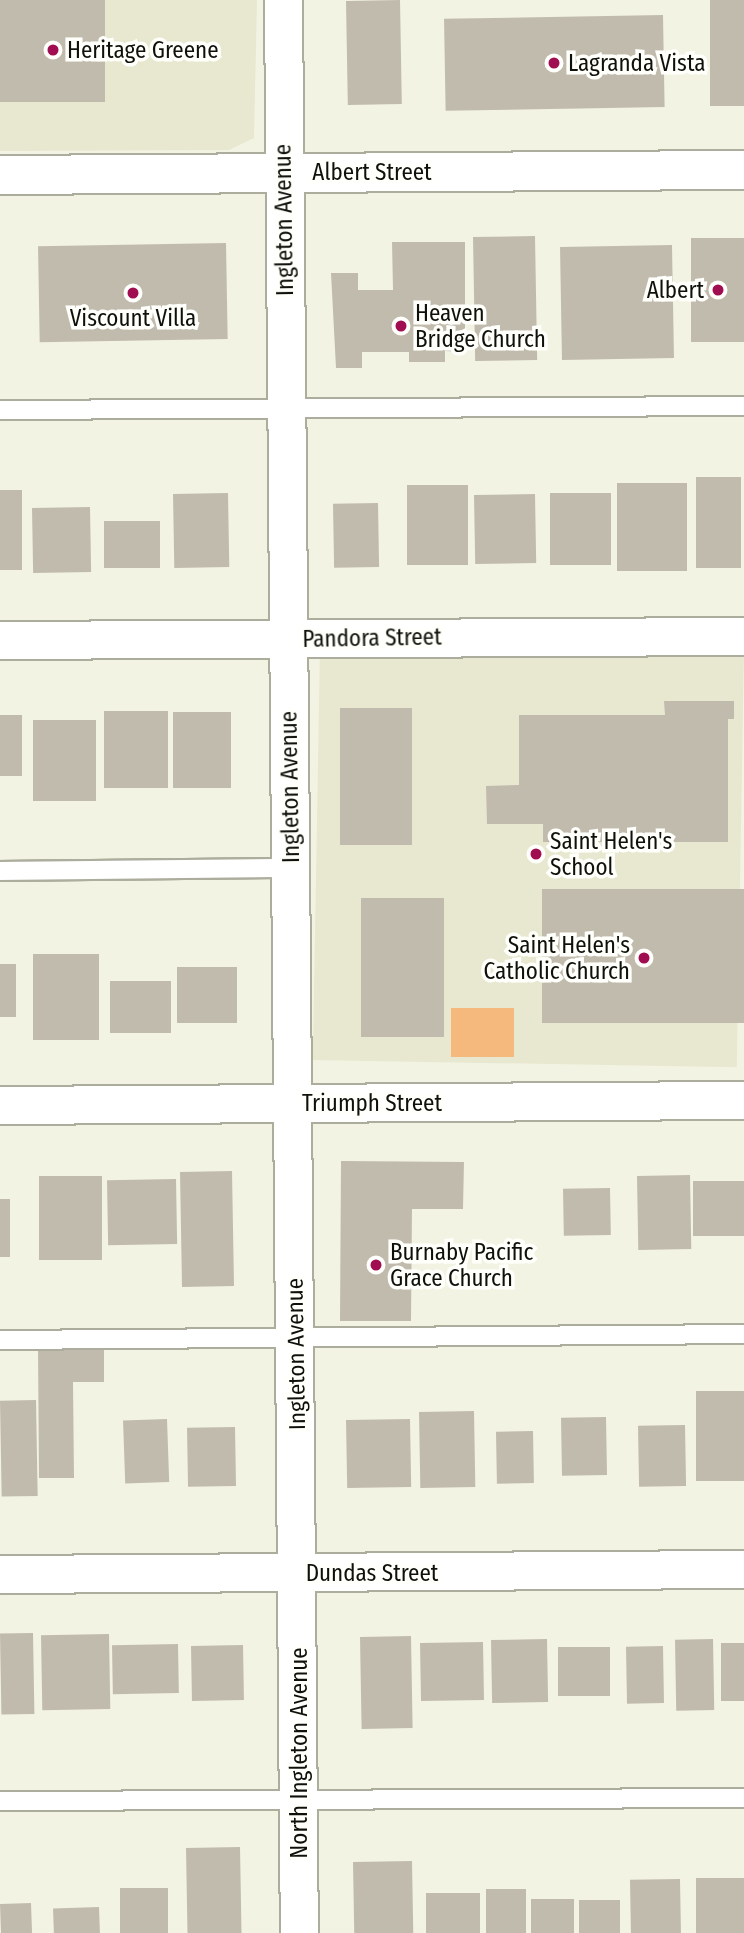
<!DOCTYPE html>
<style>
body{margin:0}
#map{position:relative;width:744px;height:1933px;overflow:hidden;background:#f3f3e3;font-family:"Fira Sans Condensed",sans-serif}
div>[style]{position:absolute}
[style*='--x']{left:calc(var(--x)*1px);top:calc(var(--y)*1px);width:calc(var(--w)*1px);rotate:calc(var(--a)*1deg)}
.built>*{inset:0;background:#e8e8d0;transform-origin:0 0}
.green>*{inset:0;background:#f5b87d;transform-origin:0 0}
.building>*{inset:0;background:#c1bbad;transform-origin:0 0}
.roads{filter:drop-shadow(2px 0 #adad9e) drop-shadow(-2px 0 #adad9e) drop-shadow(0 2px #adad9e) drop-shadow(0 -2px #adad9e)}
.lane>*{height:18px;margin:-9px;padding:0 9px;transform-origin:9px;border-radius:9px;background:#fff}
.street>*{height:37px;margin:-18.5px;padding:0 18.5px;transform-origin:18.5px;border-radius:18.5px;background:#fff}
.secondary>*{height:38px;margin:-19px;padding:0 19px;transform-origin:19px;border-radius:19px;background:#fff}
.dots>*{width:19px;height:19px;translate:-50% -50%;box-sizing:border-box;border:4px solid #fffffc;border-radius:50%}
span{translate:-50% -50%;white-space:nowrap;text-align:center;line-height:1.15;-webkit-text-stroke:7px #fffffc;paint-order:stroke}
.poi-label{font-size:23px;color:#10100b}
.left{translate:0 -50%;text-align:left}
.right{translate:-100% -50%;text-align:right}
.street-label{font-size:23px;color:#10100b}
</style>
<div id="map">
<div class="built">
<div style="clip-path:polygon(0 0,257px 0,254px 138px,229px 150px,0 151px)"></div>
<div style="left:320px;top:648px;width:424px;height:412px;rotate:1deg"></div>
</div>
<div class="green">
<div style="left:451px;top:1008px;width:63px;height:49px"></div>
</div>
<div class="building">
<div style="left:0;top:0;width:105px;height:102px"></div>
<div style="left:400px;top:0;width:104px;height:54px;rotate:89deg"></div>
<div style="left:710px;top:0;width:34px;height:106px"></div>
<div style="left:663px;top:15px;width:92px;height:219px;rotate:89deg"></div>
<div style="left:535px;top:236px;width:124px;height:62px;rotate:89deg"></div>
<div style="left:744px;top:238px;width:104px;height:53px;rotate:90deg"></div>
<div style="clip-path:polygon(392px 242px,465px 242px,465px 352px,445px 351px,445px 362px,409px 362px,409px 352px,362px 352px,362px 368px,336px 368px,331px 273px,358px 273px,358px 290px,393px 290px)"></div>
<div style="left:226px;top:243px;width:96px;height:188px;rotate:89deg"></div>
<div style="left:672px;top:245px;width:113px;height:112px;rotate:89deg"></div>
<div style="left:696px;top:477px;width:45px;height:91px"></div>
<div style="left:617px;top:483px;width:70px;height:88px"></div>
<div style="left:407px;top:485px;width:61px;height:80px"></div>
<div style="left:0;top:490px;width:22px;height:80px"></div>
<div style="left:228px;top:493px;width:74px;height:55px;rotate:89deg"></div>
<div style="left:611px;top:493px;width:72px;height:61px;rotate:90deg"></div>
<div style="left:535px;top:494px;width:69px;height:61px;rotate:89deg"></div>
<div style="left:378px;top:503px;width:64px;height:45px;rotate:89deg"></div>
<div style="left:90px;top:507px;width:65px;height:58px;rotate:89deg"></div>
<div style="left:160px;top:521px;width:47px;height:56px;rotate:90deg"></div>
<div style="clip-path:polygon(664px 701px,734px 701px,734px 719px,728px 719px,728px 842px,543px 842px,543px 824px,487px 824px,486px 786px,519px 785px,519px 715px,665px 715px)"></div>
<div style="left:340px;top:708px;width:72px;height:137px"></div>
<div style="left:168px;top:711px;width:77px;height:64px;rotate:90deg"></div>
<div style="left:173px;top:712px;width:58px;height:76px"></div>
<div style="left:0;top:715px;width:22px;height:61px"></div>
<div style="left:33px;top:720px;width:63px;height:81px"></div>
<div style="left:744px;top:889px;width:134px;height:202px;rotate:90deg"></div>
<div style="left:444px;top:898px;width:139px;height:83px;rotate:90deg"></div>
<div style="left:33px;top:954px;width:66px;height:86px"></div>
<div style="left:0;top:964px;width:16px;height:53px"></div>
<div style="left:237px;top:967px;width:56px;height:60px;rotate:90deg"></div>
<div style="left:110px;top:981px;width:61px;height:52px"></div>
<div style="clip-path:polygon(341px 1161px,464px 1162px,463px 1209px,412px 1209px,411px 1321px,340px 1321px)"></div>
<div style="left:232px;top:1171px;width:115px;height:52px;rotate:89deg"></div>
<div style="left:690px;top:1175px;width:74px;height:53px;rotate:89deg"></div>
<div style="left:39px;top:1176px;width:63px;height:84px"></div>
<div style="left:176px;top:1179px;width:65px;height:69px;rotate:89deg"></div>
<div style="left:744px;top:1181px;width:55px;height:51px;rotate:90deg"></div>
<div style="left:610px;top:1188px;width:47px;height:47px;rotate:89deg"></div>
<div style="left:0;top:1199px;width:10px;height:58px"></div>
<div style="clip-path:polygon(38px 1348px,104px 1348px,104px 1382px,73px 1382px,74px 1478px,39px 1478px)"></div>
<div style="left:696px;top:1391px;width:48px;height:90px"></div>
<div style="left:36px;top:1400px;width:96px;height:36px;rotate:89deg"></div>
<div style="left:474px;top:1411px;width:76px;height:55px;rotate:89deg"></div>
<div style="left:606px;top:1417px;width:58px;height:45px;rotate:89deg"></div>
<div style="left:167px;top:1419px;width:63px;height:44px;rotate:88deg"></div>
<div style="left:410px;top:1419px;width:68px;height:64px;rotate:89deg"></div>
<div style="left:685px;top:1425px;width:61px;height:47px;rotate:89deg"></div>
<div style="left:235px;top:1427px;width:59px;height:48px;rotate:89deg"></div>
<div style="left:533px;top:1431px;width:52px;height:37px;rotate:89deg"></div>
<div style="left:33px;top:1633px;width:81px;height:33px;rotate:89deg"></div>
<div style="left:109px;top:1634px;width:75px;height:68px;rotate:89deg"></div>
<div style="left:411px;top:1636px;width:92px;height:51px;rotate:89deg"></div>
<div style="left:547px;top:1639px;width:63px;height:56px;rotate:89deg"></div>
<div style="left:713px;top:1639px;width:71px;height:38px;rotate:89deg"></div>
<div style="left:483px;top:1642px;width:58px;height:63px;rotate:89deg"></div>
<div style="left:744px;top:1643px;width:58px;height:23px;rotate:90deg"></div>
<div style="left:178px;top:1644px;width:49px;height:66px;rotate:89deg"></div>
<div style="left:243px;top:1645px;width:55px;height:52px;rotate:89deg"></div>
<div style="left:663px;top:1646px;width:57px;height:37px;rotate:89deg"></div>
<div style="left:610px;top:1647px;width:49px;height:52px;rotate:90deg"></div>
<div style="left:240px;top:1847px;width:86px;height:54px;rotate:89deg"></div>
<div style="left:412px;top:1861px;width:72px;height:59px;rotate:89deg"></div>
<div style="left:744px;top:1878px;width:55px;height:48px;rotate:90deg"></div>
<div style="left:680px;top:1879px;width:54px;height:50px;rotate:89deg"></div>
<div style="left:168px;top:1888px;width:45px;height:48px;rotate:90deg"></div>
<div style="left:486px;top:1889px;width:40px;height:44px"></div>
<div style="left:426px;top:1893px;width:54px;height:40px"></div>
<div style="left:531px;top:1899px;width:43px;height:34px"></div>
<div style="left:620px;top:1900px;width:33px;height:41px;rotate:90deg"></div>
<div style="left:31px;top:1903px;width:30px;height:31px;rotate:88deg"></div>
<div style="left:99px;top:1907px;width:26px;height:46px;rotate:88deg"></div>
</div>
<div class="roads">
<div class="lane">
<div style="--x:0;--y:410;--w:744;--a:-0.31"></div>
<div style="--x:0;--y:871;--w:292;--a:-0.6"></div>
<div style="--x:0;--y:1340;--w:744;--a:-0.46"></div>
<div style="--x:0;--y:1801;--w:744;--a:-0.23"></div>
</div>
<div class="street">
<div style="--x:283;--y:0;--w:1933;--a:89.53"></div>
<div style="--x:0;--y:640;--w:744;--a:-0.31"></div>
<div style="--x:0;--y:1105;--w:744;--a:-0.39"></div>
<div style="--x:0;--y:1574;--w:744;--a:-0.39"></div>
</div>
<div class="secondary">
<div style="--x:0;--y:175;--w:744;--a:-0.39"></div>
</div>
</div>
<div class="dots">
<div style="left:53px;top:50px;background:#a10d51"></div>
<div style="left:554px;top:63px;background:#a10d51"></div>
<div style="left:718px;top:290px;background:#a10d51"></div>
<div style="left:133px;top:293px;background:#a10d51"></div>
<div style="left:401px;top:326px;background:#a10d51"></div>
<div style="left:536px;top:854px;background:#a10d51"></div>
<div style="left:644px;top:958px;background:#a10d51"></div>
<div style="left:376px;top:1265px;background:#a10d51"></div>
</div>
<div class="poi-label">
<span class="left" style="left:67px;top:50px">Heritage Greene</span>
<span class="left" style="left:568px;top:63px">Lagranda Vista</span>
<span class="right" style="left:704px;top:290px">Albert</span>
<span class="left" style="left:415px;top:326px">Heaven<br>Bridge Church</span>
<span style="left:133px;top:318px">Viscount Villa</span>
<span class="left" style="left:550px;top:854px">Saint Helen's<br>School</span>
<span class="right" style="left:630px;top:958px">Saint Helen's<br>Catholic Church</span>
<span class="left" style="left:390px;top:1265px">Burnaby Pacific<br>Grace Church</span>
</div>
<div class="street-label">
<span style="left:372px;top:172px">Albert Street</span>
<span style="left:284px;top:220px;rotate:-91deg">Ingleton Avenue</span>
<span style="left:372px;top:638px;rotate:-1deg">Pandora Street</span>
<span style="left:290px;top:787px;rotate:-91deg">Ingleton Avenue</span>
<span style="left:372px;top:1103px">Triumph Street</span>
<span style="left:296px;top:1354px;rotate:-91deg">Ingleton Avenue</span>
<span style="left:372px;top:1573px">Dundas Street</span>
<span style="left:299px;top:1753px;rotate:-90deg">North Ingleton Avenue</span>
</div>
</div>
